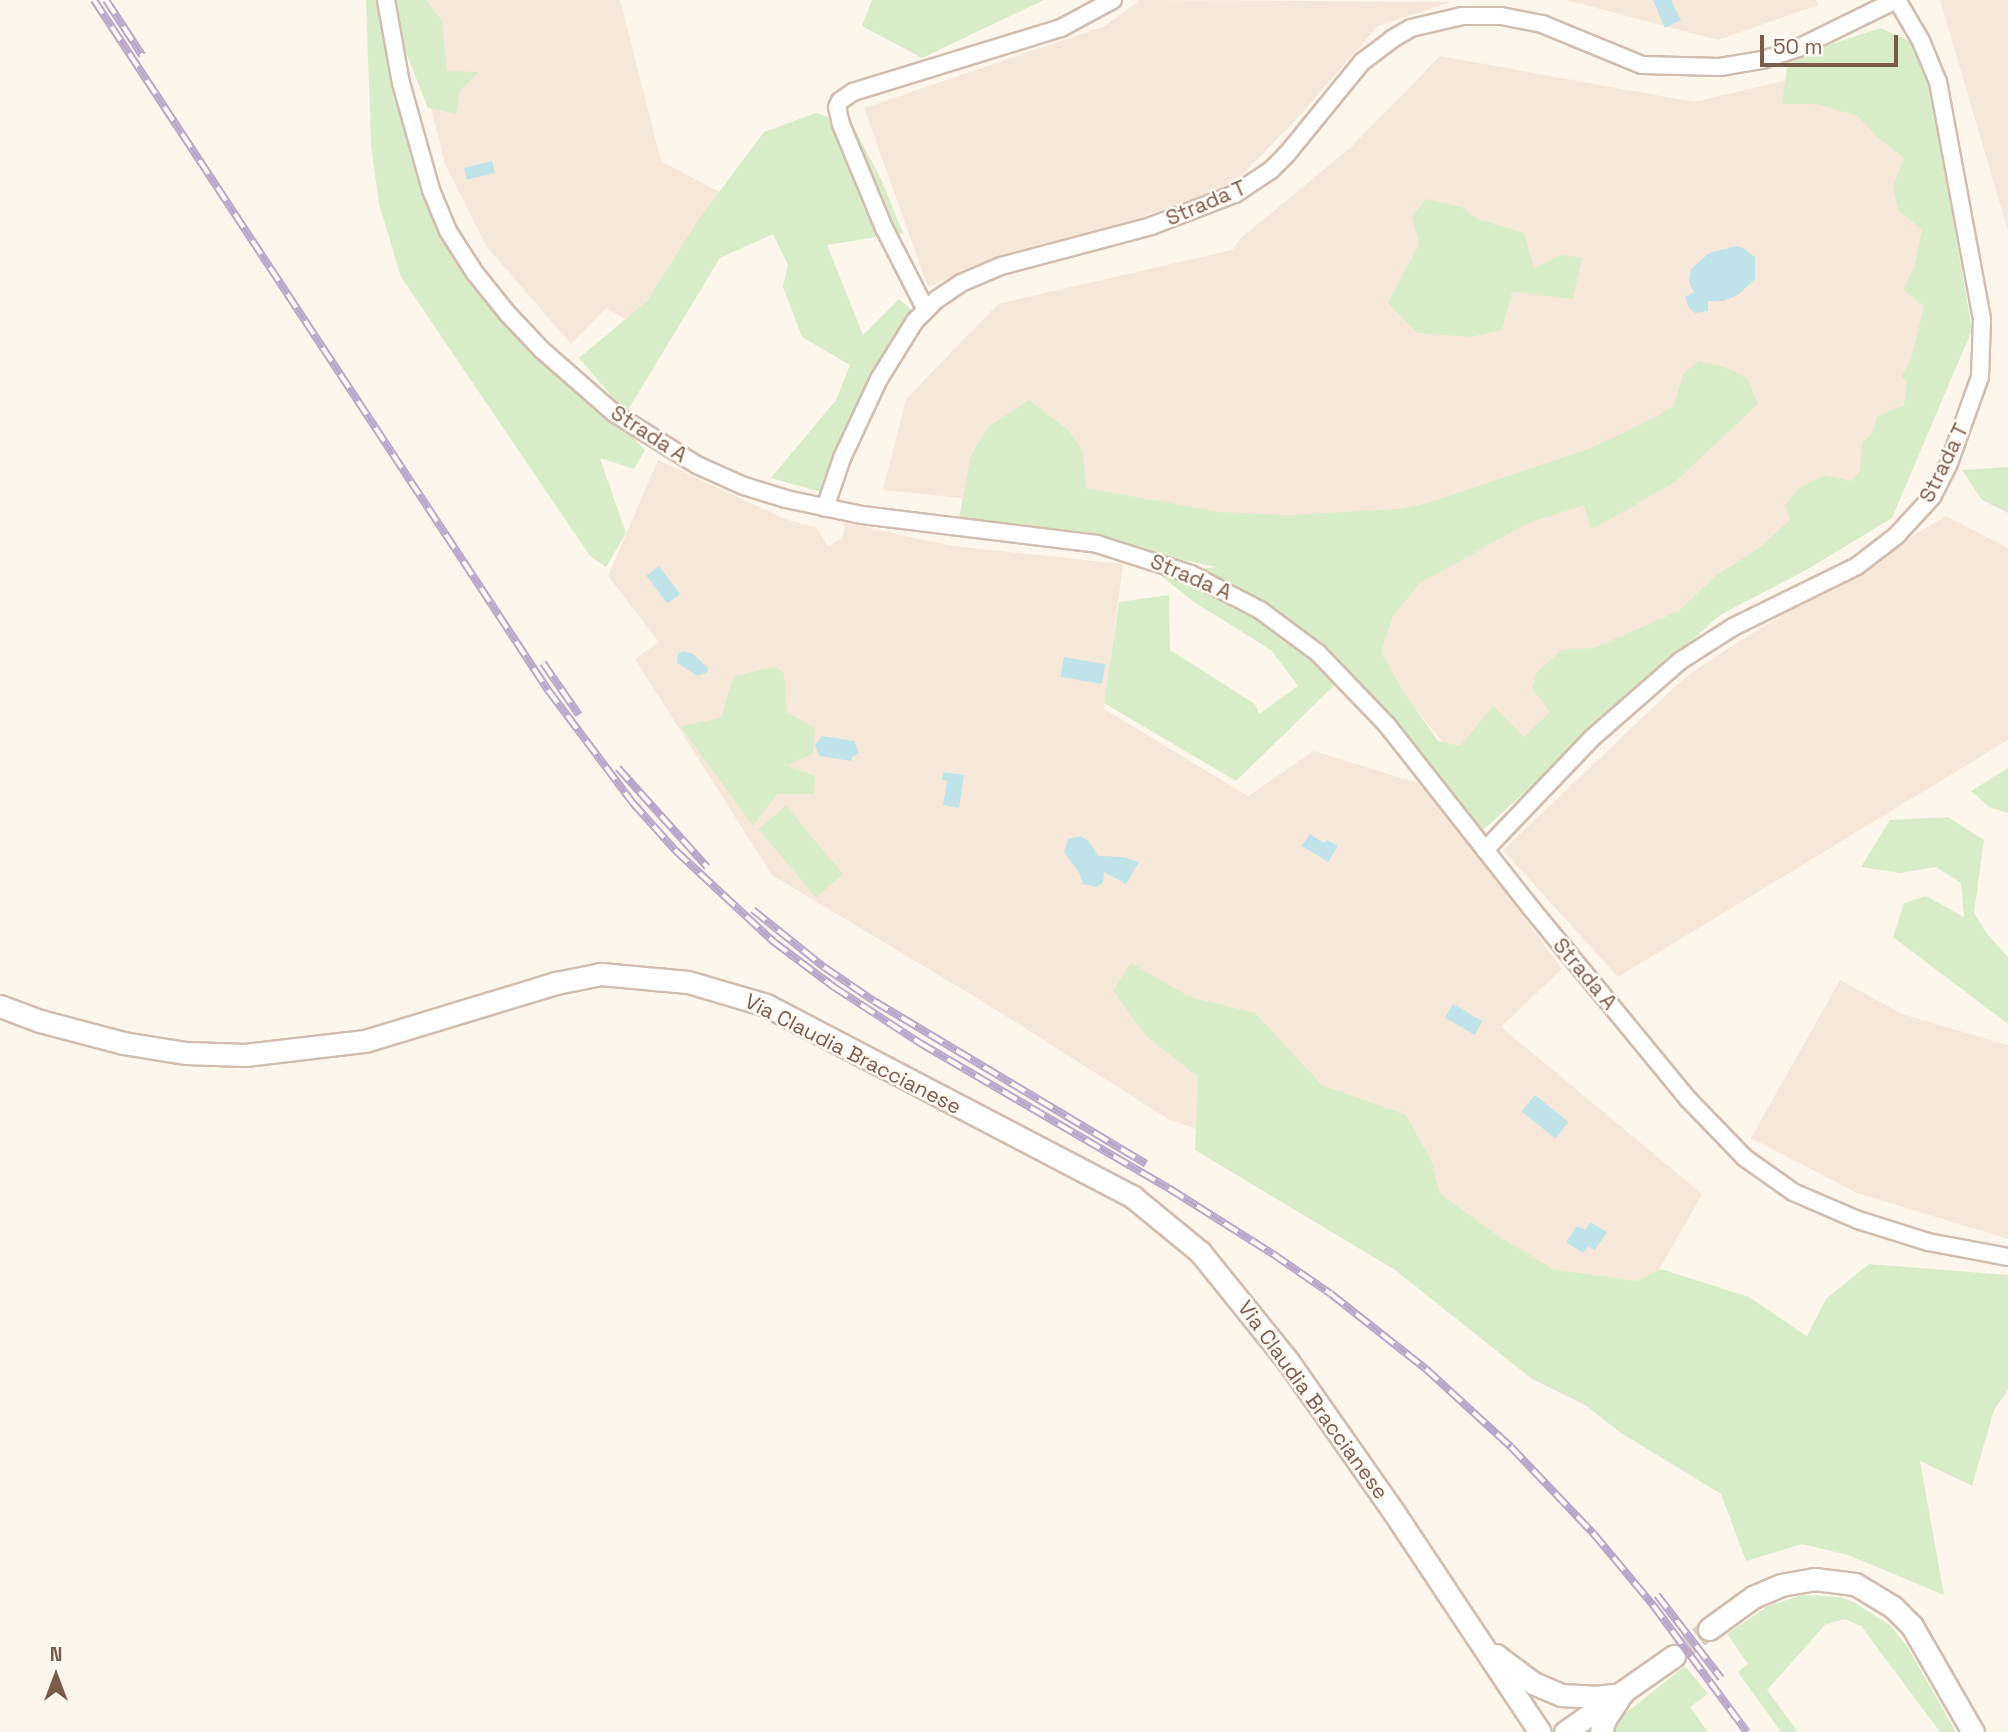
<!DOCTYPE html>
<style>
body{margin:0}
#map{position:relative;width:2008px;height:1732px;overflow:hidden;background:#fdf6ec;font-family:"Space Grotesk",sans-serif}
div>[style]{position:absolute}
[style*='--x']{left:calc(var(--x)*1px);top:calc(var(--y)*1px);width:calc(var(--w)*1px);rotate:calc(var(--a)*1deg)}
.residential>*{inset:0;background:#f5e8da}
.green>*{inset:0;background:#d8ecc9;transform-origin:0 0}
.water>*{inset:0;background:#bfe3e8;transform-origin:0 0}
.secondary-tunnel>*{height:21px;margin-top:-10.5px;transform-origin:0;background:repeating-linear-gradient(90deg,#dcd0c4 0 21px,transparent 0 31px)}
.roads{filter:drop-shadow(2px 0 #d1beb0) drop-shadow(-2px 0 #d1beb0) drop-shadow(0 2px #d1beb0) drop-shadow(0 -2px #d1beb0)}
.street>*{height:16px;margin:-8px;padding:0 8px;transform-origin:8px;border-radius:8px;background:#fff}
.secondary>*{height:21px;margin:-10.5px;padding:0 10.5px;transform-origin:10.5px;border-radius:10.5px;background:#fff}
.rail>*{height:8px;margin-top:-4px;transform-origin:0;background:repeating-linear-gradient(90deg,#fffaf3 0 16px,#b9a8c9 0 32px);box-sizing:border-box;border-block:2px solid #b9a8c9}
span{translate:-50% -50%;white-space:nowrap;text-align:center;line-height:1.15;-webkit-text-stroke:5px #fffaf3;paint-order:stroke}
.street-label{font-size:21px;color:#7a5c4d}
.north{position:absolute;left:21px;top:1641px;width:70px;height:70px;-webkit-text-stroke:5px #fffaf3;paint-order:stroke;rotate:0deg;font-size:19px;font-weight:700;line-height:28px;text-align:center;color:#7a5c4d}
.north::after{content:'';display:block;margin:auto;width:24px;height:32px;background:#7a5c4d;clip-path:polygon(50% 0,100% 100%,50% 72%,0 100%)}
.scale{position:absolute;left:1760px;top:35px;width:138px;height:32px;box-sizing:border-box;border:4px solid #7a5c4d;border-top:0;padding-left:9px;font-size:21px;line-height:24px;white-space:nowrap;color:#7a5c4d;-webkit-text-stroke:5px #fffaf3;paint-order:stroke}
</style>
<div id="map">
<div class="residential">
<div style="clip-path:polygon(409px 0,620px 0,661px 161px,733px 199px,645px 331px,606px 308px,571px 344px,487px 247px,445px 164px,408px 16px)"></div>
<div style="clip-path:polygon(1140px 0,1451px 2px,1378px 26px,1291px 125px,1232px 185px,1130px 221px,1011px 252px,928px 287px,864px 108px,1105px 26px)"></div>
<div style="clip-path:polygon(1566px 0,1816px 0,1818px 5px,1718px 40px)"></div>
<div style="clip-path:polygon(1940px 0,2008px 0,2008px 231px)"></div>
<div style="clip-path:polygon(1440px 56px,1694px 102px,1877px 59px,1955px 310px,1928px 432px,1649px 645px,1490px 799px,1344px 623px,1289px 571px,1081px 510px,883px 490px,906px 399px,998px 304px,1232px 250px,1242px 237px,1351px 147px)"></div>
<div style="clip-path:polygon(658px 460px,785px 519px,817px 528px,828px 547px,843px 537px,845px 523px,953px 546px,1123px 564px,1104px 709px,1248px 796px,1314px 751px,1427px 786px,1562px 969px,1501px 1027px,1702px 1194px,1627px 1326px,1450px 1223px,1168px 1119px,990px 1006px,772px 875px,635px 659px,659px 642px,608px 576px)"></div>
<div style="clip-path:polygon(1946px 516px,2008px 548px,2008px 740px,1618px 977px,1503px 850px,1684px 678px,1741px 640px)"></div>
<div style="clip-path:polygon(1840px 980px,1902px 1014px,2008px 1045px,2008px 1239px,1857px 1193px,1751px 1138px)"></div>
</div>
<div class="green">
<div style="clip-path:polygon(366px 0,426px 0,442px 21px,447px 71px,479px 72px,460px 91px,456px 114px,428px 108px,403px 45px,386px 54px,404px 114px,411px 153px,437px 186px,446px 239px,645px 450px,634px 469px,600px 458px,626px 533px,606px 567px,590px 556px,401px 277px,379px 204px,371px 145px)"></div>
<div style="clip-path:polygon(872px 0,1044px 0,922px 58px,862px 26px)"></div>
<div style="clip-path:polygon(1881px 28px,1911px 42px,1932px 96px,1972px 330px,1892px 518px,1808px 569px,1720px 615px,1481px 832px,1348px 672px,1236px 781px,1104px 703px,1119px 602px,1169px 595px,1170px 650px,1255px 704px,1259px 714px,1298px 686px,1271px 650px,1194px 602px,1160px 575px,1216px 567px,1024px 526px,958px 523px,971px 455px,989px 426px,1029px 400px,1068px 430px,1083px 451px,1086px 488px,1219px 512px,1289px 515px,1398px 509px,1428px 503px,1591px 448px,1654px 418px,1674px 405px,1683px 374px,1699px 361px,1725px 367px,1747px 378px,1758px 404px,1675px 482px,1591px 530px,1584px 505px,1526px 524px,1420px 583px,1393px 616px,1381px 652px,1403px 691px,1438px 741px,1460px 746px,1493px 706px,1524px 737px,1550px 712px,1532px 688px,1537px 672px,1562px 650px,1594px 648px,1679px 611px,1714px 577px,1759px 548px,1790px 520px,1785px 505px,1799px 488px,1824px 475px,1851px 481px,1860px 471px,1862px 442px,1873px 433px,1877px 416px,1904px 405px,1907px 382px,1901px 377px,1911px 359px,1924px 306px,1903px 290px,1914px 267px,1922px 230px,1898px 210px,1893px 187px,1904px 158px,1877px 137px,1858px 116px,1816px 104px,1782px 104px,1788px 58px)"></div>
<div style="clip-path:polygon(816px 113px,853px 126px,882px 181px,903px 233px,827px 245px,863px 335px,899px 299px,913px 311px,904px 338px,825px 493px,771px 478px,836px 400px,850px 365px,802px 337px,783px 287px,788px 265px,773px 234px,720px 258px,626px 413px,579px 358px,647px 301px,699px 219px,764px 132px)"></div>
<div style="clip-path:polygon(1426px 199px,1462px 207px,1477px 219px,1524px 233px,1534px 269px,1562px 254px,1582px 258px,1573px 299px,1512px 292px,1502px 330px,1470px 337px,1417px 333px,1388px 303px,1419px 244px,1412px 216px)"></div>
<div style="clip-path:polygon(2008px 467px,2008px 513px,1982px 500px,1962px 470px)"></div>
<div style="clip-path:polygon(774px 666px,784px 673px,787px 712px,815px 728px,813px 754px,787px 765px,815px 776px,814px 794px,777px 794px,753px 826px,680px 726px,721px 718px,733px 677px)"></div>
<div style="clip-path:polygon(2008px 768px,2008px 813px,1989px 807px,1971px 791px)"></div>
<div style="left:786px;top:806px;width:89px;height:36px;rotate:50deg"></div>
<div style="clip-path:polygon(1948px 817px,1984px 840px,1974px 913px,1988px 935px,2008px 957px,2008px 1024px,1893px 937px,1904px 903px,1926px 896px,1964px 917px,1961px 883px,1936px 867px,1900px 873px,1861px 867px,1890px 820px)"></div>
<div style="clip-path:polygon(1131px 963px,1190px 997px,1255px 1013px,1322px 1085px,1406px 1115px,1432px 1162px,1440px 1194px,1503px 1239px,1553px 1269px,1636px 1281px,1661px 1269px,1749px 1297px,1807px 1336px,1826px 1299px,1869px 1264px,2008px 1275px,2008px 1390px,1994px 1410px,1972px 1486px,1920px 1461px,1944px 1595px,1848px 1555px,1802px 1544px,1746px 1561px,1721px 1494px,1621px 1433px,1585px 1405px,1532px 1379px,1395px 1270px,1195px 1150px,1198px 1077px,1145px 1035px,1113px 990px)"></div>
<div style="clip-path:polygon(1802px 1595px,1839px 1597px,1854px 1602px,1890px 1625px,1907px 1646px,1956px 1732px,1940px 1732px,1861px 1626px,1844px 1619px,1825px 1625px,1767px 1690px,1798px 1732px,1781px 1732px,1738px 1672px,1748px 1664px,1727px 1634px,1768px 1606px)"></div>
<div style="clip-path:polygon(1685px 1666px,1708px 1694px,1690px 1707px,1708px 1732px,1610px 1732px,1618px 1719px)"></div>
</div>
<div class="water">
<div style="clip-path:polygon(1653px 0,1671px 0,1681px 20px,1665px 28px)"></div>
<div style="left:492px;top:161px;width:12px;height:29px;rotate:76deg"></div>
<div style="clip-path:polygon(1736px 246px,1743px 248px,1755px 257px,1755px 279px,1738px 295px,1723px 301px,1708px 301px,1708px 311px,1695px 313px,1689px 308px,1685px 297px,1694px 292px,1689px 282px,1691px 269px,1709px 253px)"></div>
<div style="left:659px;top:566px;width:35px;height:16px;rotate:53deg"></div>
<div style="clip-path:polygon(683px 651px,693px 654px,708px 668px,707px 672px,698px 676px,677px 663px,678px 654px)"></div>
<div style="left:1064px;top:657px;width:42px;height:20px;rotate:10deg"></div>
<div style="clip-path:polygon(822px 736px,854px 741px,859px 753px,852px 757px,851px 761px,819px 756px,815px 745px)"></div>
<div style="clip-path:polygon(943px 772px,964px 775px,959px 808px,943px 805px,947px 781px,942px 780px)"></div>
<div style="clip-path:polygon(1310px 834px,1324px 843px,1327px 840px,1338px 846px,1328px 862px,1302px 846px)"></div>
<div style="clip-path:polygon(1081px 836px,1088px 841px,1099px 856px,1123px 857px,1139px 862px,1126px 884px,1104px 872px,1103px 883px,1096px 887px,1083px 884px,1080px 874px,1064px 852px,1068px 839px)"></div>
<div style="left:1453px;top:1004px;width:34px;height:16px;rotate:30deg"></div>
<div style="left:1535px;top:1095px;width:43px;height:21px;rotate:39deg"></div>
<div style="clip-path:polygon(1590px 1222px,1607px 1232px,1595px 1250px,1588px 1246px,1583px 1253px,1566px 1242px,1577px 1226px,1585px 1230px)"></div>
</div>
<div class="secondary-tunnel">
<div style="--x:1674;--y:1656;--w:44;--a:-37.6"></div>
</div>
<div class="roads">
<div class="street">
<div style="--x:386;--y:0;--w:84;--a:79.8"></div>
<div style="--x:401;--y:83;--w:111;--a:74.3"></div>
<div style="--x:431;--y:190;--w:44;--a:67.5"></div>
<div style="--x:448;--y:231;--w:50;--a:57.3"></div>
<div style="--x:475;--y:273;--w:51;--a:51.3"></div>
<div style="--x:507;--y:313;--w:51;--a:46.6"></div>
<div style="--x:542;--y:350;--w:96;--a:41.2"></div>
<div style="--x:614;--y:413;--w:98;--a:32.1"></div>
<div style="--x:697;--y:465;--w:51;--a:24.1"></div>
<div style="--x:744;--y:486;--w:44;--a:17.2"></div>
<div style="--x:786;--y:499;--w:78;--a:11.9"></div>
<div style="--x:862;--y:515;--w:237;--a:7"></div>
<div style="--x:1097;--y:544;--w:99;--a:17.7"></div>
<div style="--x:1191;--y:574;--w:78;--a:27.6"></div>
<div style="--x:1260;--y:610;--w:72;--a:36.6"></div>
<div style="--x:1318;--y:653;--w:100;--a:46.2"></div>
<div style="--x:1387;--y:725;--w:233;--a:51.8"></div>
<div style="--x:1531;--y:908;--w:247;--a:50.6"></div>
<div style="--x:1688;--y:1099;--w:82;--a:46"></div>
<div style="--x:1745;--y:1158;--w:59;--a:35.3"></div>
<div style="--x:1793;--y:1192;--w:71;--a:23.3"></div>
<div style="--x:1858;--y:1220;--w:73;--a:17.4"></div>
<div style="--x:1928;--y:1242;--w:81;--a:10.6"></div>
<div style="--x:926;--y:310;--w:92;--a:-117.1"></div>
<div style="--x:884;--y:228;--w:113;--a:-112.5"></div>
<div style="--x:841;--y:124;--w:17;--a:-103"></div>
<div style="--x:837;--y:107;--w:7;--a:-63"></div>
<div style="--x:840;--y:101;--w:16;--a:-35"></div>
<div style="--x:853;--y:92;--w:218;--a:-17.1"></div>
<div style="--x:1061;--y:28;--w:59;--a:-28.3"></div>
<div style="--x:825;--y:508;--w:53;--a:-71.2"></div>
<div style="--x:842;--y:458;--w:87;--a:-64.9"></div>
<div style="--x:879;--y:379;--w:68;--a:-58.2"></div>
<div style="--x:915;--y:321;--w:30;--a:-45"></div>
<div style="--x:936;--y:300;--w:30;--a:-34"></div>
<div style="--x:961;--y:283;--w:43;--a:-23"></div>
<div style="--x:1001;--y:266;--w:155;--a:-14.9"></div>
<div style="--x:1151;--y:226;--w:90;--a:-20.9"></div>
<div style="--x:1235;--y:194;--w:43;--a:-33.7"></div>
<div style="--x:1271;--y:170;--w:23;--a:-45"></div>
<div style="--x:1287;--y:154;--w:119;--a:-50.8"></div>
<div style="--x:1362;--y:62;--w:38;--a:-37"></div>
<div style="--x:1392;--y:39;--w:22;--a:-30"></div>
<div style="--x:1411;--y:28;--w:52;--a:-13.2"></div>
<div style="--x:1462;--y:16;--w:39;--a:0"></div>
<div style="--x:1501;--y:16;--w:42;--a:11"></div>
<div style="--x:1542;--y:24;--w:108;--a:22.3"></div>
<div style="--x:1642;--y:65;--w:78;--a:1.5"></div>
<div style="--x:1720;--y:67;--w:43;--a:-9.5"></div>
<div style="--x:1762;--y:60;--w:38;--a:-18"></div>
<div style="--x:1798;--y:48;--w:109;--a:-26.1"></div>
<div style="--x:1485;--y:850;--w:155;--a:-46.3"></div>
<div style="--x:1592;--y:738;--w:117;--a:-41.2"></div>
<div style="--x:1680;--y:661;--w:63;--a:-32.7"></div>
<div style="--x:1733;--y:627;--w:138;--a:-26.2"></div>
<div style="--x:1857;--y:566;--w:49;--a:-37.6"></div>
<div style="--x:1896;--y:536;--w:53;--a:-47.3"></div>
<div style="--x:1932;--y:497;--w:38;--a:-63"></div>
<div style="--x:1949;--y:463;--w:91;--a:-70.2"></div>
<div style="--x:1980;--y:377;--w:58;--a:-88"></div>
<div style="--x:1982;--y:319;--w:241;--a:-100.5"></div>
<div style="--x:1938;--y:82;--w:44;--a:-112.5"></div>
<div style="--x:1921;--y:41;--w:48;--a:-120.3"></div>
</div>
<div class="secondary">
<div style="--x:0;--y:1006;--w:43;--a:20.6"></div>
<div style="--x:40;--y:1021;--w:86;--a:14.8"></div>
<div style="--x:123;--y:1043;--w:64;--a:9"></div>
<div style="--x:186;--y:1053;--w:59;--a:1.9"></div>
<div style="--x:245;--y:1055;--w:121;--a:-6.7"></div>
<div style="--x:365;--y:1041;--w:200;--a:-16.9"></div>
<div style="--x:556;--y:983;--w:46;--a:-11.3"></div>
<div style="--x:601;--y:974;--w:87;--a:5.3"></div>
<div style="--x:688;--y:982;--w:81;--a:16.4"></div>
<div style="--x:766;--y:1005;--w:414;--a:27.6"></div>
<div style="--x:1133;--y:1197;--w:87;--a:39.4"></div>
<div style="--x:1200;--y:1252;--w:140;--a:51.1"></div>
<div style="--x:1288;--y:1361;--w:183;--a:55"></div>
<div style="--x:1393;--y:1511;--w:265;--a:56.4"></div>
<div style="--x:1709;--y:1629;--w:54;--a:-36"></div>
<div style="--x:1753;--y:1597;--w:30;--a:-23"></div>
<div style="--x:1781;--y:1585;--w:34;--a:-10"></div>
<div style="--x:1814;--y:1579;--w:41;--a:7"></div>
<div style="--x:1855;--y:1584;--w:44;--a:31.2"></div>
<div style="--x:1893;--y:1607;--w:27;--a:45"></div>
<div style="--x:1912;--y:1626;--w:122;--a:60.1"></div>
<div style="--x:1496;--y:1655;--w:46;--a:37.1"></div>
<div style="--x:1533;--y:1683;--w:30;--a:23"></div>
<div style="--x:1561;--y:1695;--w:33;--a:3"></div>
<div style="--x:1594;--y:1697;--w:28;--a:-6"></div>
<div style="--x:1565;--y:1732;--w:133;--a:-34.9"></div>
<div style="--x:1601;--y:1732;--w:14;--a:-73"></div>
<div style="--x:1605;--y:1719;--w:23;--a:-56"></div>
</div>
</div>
<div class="rail">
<div style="--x:94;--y:0;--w:826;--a:56.66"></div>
<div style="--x:548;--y:690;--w:140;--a:53.1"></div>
<div style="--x:632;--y:802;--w:66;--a:48.1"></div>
<div style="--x:676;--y:851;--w:134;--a:42.9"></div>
<div style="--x:774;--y:942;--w:75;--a:36.9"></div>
<div style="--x:834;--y:987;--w:103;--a:33.1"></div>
<div style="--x:920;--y:1043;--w:290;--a:30.3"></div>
<div style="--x:1170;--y:1189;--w:122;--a:32.3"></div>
<div style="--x:1273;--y:1254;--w:70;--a:34.6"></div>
<div style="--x:1331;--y:1294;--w:121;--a:38.3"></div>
<div style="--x:1426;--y:1369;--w:115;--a:42.5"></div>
<div style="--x:1511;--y:1447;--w:119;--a:46.4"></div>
<div style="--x:1593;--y:1533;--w:94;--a:50.2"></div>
<div style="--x:1653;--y:1605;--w:158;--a:53.5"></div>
<div style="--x:106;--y:0;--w:66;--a:56.8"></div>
<div style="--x:543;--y:663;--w:63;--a:55.3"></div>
<div style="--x:618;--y:768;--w:133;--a:48"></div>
<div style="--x:753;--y:910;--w:91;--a:38.8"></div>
<div style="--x:824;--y:967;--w:60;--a:34.2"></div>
<div style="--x:874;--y:1001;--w:317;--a:30.9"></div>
<div style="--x:1657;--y:1595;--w:105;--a:52.4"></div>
</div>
<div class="street-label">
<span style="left:1206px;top:203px;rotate:-23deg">Strada T</span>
<span style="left:649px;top:434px;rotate:33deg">Strada A</span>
<span style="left:1944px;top:463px;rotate:-64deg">Strada T</span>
<span style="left:1191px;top:577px;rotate:23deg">Strada A</span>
<span style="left:1585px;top:974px;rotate:50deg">Strada A</span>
<span style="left:853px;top:1054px;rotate:27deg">Via Claudia Braccianese</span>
<span style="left:1313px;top:1400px;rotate:54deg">Via Claudia Braccianese</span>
</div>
<div class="north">N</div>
<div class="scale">50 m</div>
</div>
